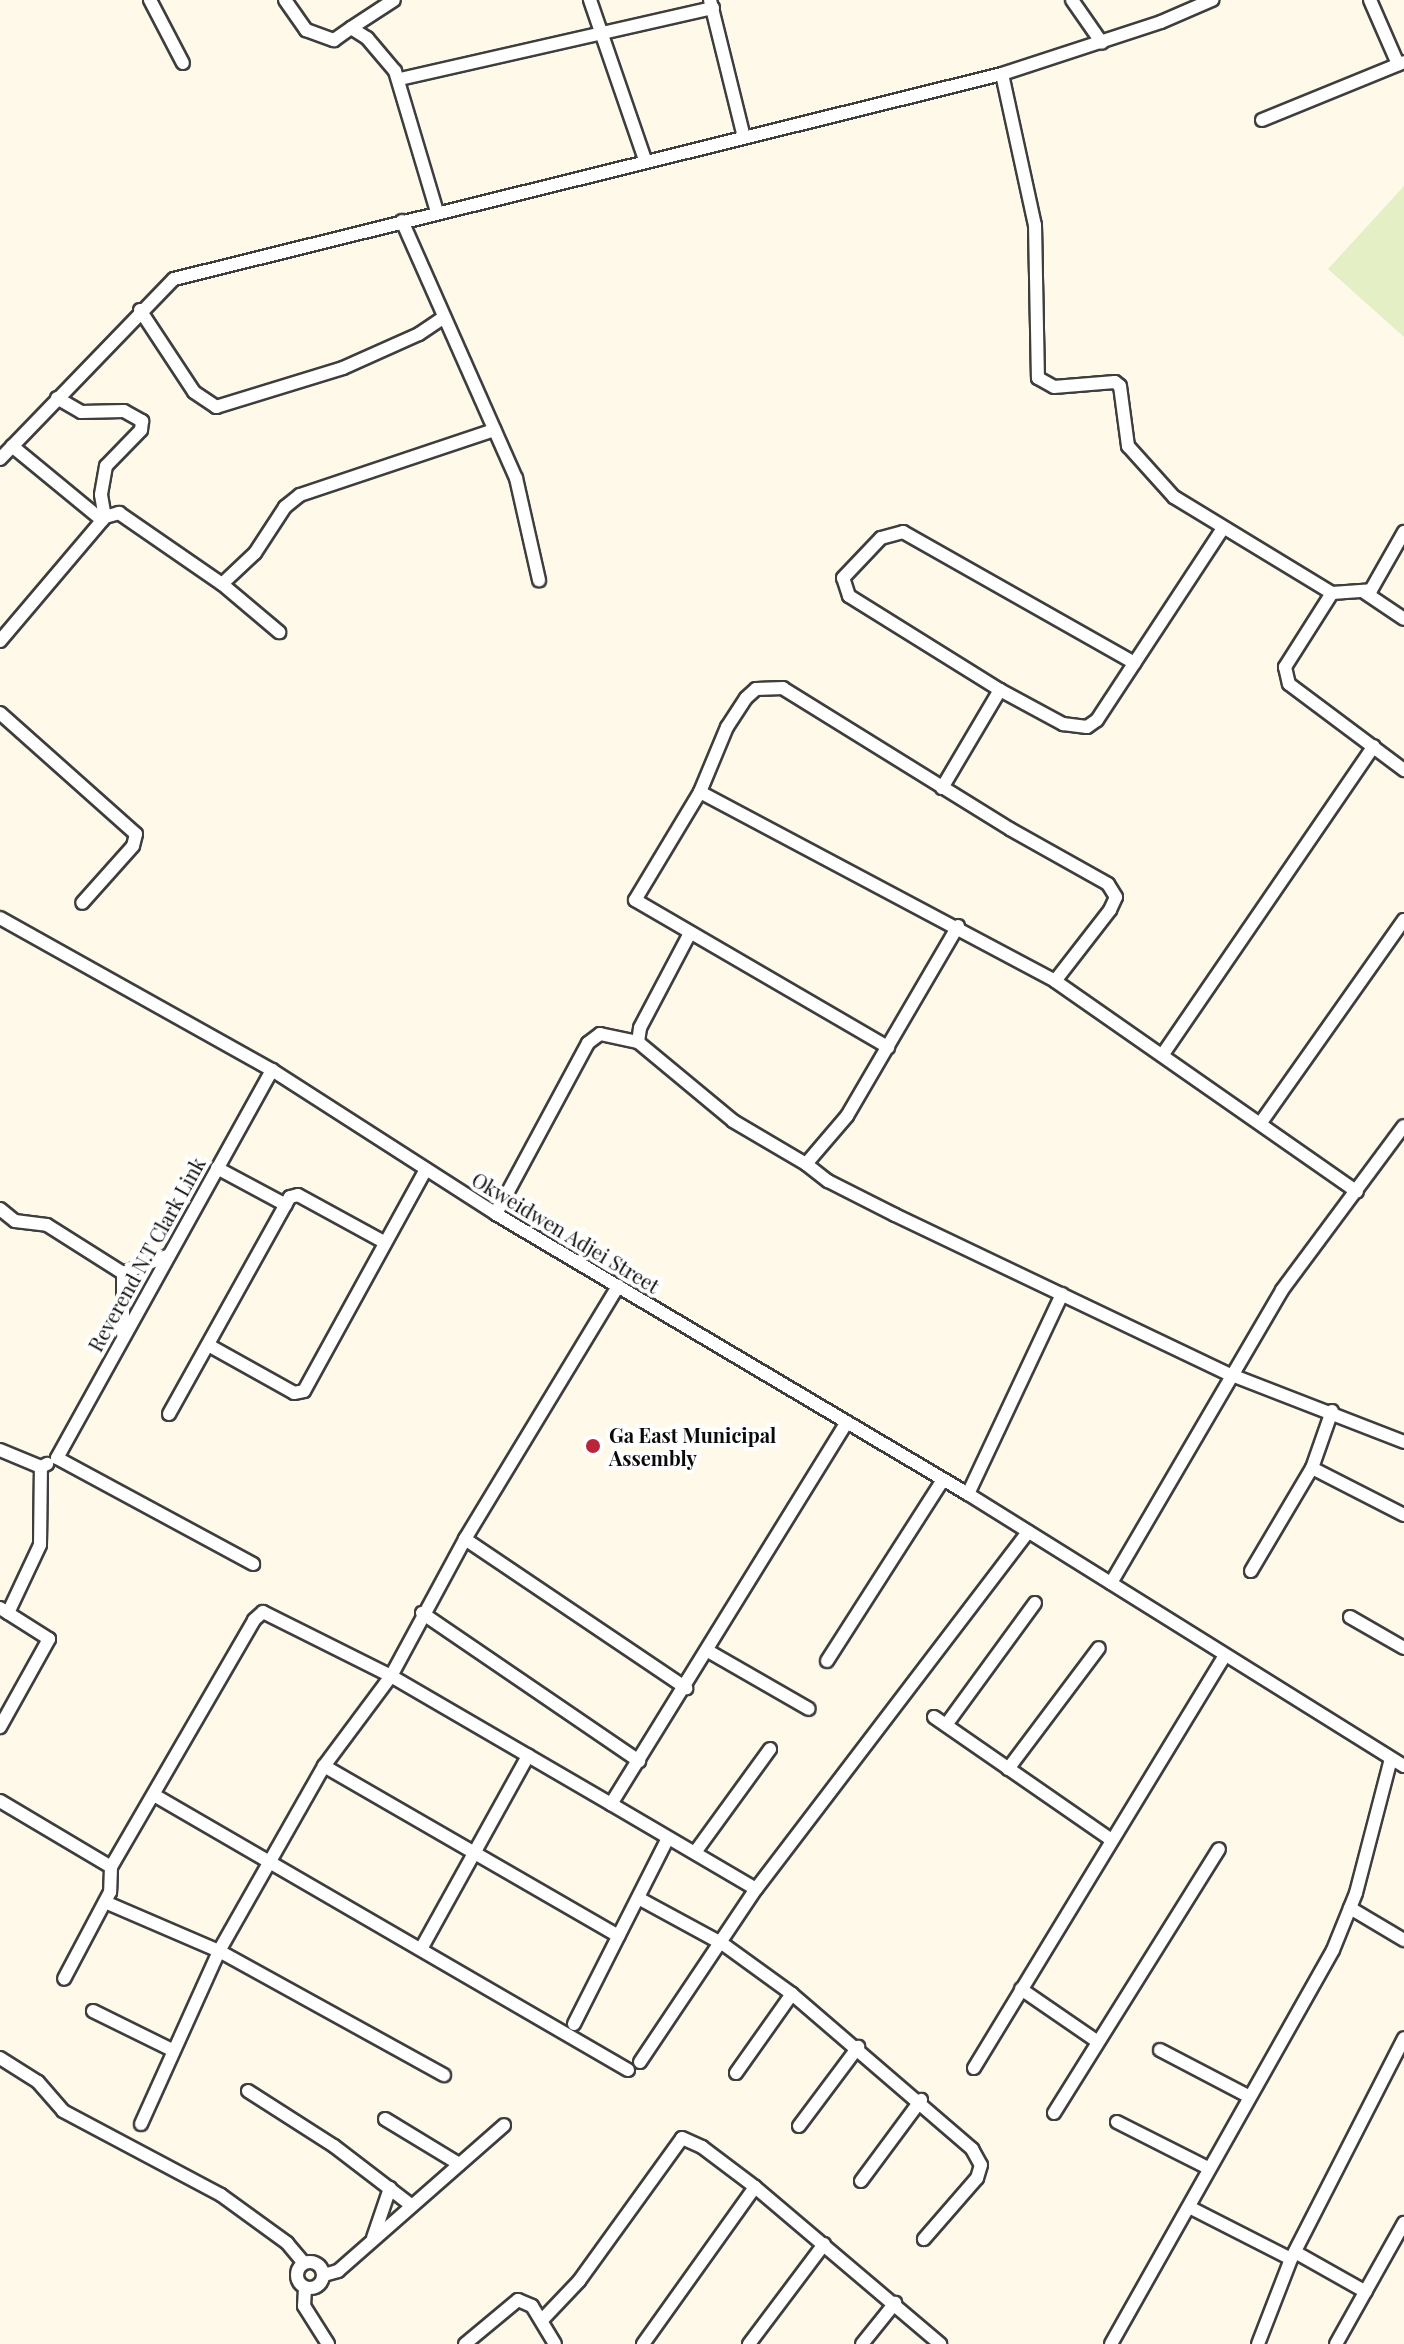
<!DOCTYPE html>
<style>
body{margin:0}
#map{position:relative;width:1404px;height:2344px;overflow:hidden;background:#fff9ea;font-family:"Playfair Display",serif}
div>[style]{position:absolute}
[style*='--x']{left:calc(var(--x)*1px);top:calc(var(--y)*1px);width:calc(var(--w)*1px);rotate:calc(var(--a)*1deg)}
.pitch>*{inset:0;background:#e5efc6}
.roads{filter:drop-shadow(2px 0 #3e3e3e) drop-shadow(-2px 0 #3e3e3e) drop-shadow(0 2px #3e3e3e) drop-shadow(0 -2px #3e3e3e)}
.minor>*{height:12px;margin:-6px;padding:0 6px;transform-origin:6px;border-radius:6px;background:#fff}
.minor>.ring{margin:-6px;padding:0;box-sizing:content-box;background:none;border:12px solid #fff;border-radius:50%}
.dots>*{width:22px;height:22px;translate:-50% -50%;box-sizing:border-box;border:4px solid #fff;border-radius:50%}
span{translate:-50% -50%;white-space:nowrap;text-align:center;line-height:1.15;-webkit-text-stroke:8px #fff;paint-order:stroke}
.street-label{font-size:20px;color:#0b0b0b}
.poi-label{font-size:20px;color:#0b0b0b;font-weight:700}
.left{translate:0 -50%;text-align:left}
</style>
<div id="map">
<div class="pitch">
<div style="clip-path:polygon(1404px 186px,1404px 337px,1328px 269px)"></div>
</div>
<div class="roads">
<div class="minor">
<div style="--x:150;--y:0;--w:71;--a:62.4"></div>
<div style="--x:285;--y:0;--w:37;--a:55"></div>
<div style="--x:306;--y:30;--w:30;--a:20"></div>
<div style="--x:334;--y:40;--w:21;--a:-35"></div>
<div style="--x:351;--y:28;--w:19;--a:32"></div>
<div style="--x:367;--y:38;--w:43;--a:49.7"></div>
<div style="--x:395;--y:71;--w:147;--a:73.4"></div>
<div style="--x:590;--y:0;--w:169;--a:71"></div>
<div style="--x:710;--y:0;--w:141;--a:76.1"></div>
<div style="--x:1072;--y:0;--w:52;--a:55.1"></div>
<div style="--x:1370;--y:0;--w:70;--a:66.4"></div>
<div style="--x:351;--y:28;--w:51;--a:-33.1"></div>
<div style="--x:1002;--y:74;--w:155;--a:77.7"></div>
<div style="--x:1035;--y:225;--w:153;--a:88.9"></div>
<div style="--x:1038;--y:378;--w:18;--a:29"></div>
<div style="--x:1054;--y:387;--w:61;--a:-4.7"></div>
<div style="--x:1115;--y:382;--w:6;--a:39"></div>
<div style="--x:1120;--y:386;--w:61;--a:82.4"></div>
<div style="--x:1128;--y:446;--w:69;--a:48"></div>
<div style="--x:1174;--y:497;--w:185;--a:31.3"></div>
<div style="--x:1332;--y:593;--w:39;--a:-4"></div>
<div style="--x:1371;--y:590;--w:67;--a:-60.4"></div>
<div style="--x:400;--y:79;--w:321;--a:-12.8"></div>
<div style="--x:1262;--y:120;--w:153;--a:-22.2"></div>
<div style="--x:402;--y:221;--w:281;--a:66.1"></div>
<div style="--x:516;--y:478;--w:105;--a:77.3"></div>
<div style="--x:140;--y:310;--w:98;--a:56.6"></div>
<div style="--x:194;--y:392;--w:27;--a:34"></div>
<div style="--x:216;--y:407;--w:133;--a:-17.1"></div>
<div style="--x:343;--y:368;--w:83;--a:-24.1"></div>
<div style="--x:419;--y:334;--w:30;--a:-34"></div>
<div style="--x:57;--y:398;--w:28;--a:30"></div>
<div style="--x:81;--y:412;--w:43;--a:-1.3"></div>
<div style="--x:124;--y:411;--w:21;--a:29"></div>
<div style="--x:142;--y:421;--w:9;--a:96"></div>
<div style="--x:141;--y:430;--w:50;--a:134.2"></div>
<div style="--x:106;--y:466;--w:29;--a:100"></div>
<div style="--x:101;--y:495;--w:22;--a:80"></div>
<div style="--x:12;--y:446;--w:117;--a:39.4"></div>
<div style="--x:0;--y:459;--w:250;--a:-46"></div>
<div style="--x:174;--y:279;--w:853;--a:-13.91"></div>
<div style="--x:1002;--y:74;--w:167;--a:-18.1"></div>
<div style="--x:1161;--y:22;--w:56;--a:-23.3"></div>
<div style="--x:222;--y:584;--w:45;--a:-43.2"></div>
<div style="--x:255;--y:553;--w:55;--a:-56.9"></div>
<div style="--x:285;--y:507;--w:19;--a:-39"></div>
<div style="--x:300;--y:495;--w:205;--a:-18.5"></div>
<div style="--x:1364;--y:592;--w:48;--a:34"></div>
<div style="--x:1332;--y:593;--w:88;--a:122.4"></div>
<div style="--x:1285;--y:667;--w:17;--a:77"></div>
<div style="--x:1289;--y:684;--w:144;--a:36.8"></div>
<div style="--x:0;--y:641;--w:162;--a:-49.7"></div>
<div style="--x:105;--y:517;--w:15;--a:-16"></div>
<div style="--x:119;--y:513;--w:125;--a:34.6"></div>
<div style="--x:222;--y:584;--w:75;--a:40.1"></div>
<div style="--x:1000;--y:690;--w:178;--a:-148.1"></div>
<div style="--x:849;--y:596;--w:19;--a:-108"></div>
<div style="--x:843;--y:578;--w:55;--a:-46.5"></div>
<div style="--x:881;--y:538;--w:23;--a:-15"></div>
<div style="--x:903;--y:532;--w:266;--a:29.5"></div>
<div style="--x:0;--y:713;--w:182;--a:41.7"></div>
<div style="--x:136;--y:834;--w:12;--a:104"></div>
<div style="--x:133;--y:846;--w:76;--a:131.8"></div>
<div style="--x:942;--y:788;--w:114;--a:-59.4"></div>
<div style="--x:1000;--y:690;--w:72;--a:28.4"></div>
<div style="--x:1063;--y:724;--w:24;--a:7"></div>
<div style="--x:1087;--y:727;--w:12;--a:-35"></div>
<div style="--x:1097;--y:720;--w:230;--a:-56.7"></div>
<div style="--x:700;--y:792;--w:126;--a:121"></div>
<div style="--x:635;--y:900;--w:293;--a:30.2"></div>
<div style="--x:0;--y:918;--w:312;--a:29.2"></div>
<div style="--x:272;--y:1070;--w:266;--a:32.7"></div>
<div style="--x:496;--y:1214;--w:549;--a:30.68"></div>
<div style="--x:968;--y:1494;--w:514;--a:31.96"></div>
<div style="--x:958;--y:926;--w:220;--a:120.3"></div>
<div style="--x:847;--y:1116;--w:63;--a:130.5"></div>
<div style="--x:806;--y:1164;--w:28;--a:38"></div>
<div style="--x:828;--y:1181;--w:75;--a:26.9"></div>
<div style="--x:895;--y:1215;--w:370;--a:25.5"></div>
<div style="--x:1229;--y:1374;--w:188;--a:21.2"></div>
<div style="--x:690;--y:933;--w:107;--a:117.8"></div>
<div style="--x:640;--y:1028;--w:14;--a:98"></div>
<div style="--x:638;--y:1042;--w:124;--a:39.7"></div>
<div style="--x:733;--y:1121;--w:85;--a:30.5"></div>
<div style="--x:1055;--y:981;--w:90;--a:-52.2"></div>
<div style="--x:1110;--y:910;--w:14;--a:-65"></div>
<div style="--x:1116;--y:897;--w:15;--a:-122"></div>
<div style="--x:1108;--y:884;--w:112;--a:-150.7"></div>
<div style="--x:1010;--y:829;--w:267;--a:-148.2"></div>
<div style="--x:783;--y:688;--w:27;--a:178"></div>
<div style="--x:756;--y:689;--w:13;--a:138"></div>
<div style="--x:746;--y:698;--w:35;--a:123"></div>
<div style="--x:727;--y:727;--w:70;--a:112.6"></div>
<div style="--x:700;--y:792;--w:402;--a:28"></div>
<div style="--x:1055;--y:981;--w:368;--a:34.9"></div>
<div style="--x:1163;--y:1054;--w:373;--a:-55.6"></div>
<div style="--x:1262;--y:1121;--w:246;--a:-54.8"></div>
<div style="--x:217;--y:1168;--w:78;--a:28.2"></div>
<div style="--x:0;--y:1209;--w:19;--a:39"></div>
<div style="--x:15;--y:1221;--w:32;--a:7"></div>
<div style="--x:47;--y:1225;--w:90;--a:32.3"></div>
<div style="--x:496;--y:1214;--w:194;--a:-61.7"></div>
<div style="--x:588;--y:1043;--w:15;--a:-37"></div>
<div style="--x:600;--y:1034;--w:39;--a:12"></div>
<div style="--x:123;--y:1273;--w:61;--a:90"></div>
<div style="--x:123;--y:1273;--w:47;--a:-21.1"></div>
<div style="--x:210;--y:1346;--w:96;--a:29.2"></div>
<div style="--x:294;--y:1393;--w:10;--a:-11"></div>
<div style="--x:304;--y:1391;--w:253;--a:-61.2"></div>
<div style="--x:1332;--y:1411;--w:60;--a:109.3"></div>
<div style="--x:1312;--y:1468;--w:103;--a:27.1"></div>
<div style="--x:169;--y:1414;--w:248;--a:-60.9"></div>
<div style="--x:290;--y:1197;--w:8;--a:-14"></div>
<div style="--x:298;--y:1195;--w:98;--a:28.7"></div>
<div style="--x:0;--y:1450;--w:44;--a:22.5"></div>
<div style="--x:41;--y:1467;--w:7;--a:-27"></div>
<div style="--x:57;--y:1458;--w:444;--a:-61"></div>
<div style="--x:57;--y:1458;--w:223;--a:28.4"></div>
<div style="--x:968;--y:1494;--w:221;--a:-64.8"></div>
<div style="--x:465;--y:1539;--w:267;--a:34"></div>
<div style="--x:1251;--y:1571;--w:120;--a:-59.4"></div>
<div style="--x:1111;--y:1583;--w:339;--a:-59.7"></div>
<div style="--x:1282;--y:1290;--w:204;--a:-53.4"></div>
<div style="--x:0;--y:1608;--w:58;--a:32.3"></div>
<div style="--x:49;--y:1639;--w:101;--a:119.1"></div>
<div style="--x:8;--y:1613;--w:75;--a:-64.8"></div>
<div style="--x:40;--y:1545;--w:78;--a:-89.3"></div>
<div style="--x:422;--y:1613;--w:263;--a:34.3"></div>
<div style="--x:1350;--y:1617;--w:62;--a:29.9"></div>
<div style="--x:708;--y:1651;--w:116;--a:29.9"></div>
<div style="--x:827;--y:1661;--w:214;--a:-57.4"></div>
<div style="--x:934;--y:1717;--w:214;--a:34.7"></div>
<div style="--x:946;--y:1725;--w:151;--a:-53.9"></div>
<div style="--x:324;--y:1766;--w:340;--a:30"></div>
<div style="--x:1008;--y:1769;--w:151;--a:-53.1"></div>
<div style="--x:154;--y:1795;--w:548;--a:30.12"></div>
<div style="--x:0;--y:1801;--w:129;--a:30.7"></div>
<div style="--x:111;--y:1867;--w:25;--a:92"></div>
<div style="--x:110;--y:1892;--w:98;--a:117.9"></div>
<div style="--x:611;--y:1804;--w:168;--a:30.4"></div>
<div style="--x:696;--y:1851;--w:126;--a:-54"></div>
<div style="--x:111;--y:1867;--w:285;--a:-59.9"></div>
<div style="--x:254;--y:1620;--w:12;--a:-42"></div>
<div style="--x:263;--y:1612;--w:143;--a:26.6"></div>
<div style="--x:391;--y:1676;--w:255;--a:30.2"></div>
<div style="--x:611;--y:1804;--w:449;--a:-58.3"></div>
<div style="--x:640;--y:1899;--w:94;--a:28.5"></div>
<div style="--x:723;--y:1944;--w:85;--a:35.9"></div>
<div style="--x:792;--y:1994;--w:238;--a:40.7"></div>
<div style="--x:972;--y:2149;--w:18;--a:61"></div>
<div style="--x:981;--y:2165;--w:14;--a:107"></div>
<div style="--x:977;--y:2178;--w:81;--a:131"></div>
<div style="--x:105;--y:1902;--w:124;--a:23.3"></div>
<div style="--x:219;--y:1951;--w:257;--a:28.9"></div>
<div style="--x:1350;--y:1908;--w:63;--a:30.7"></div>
<div style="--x:421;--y:1949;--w:221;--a:-61"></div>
<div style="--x:1021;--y:1989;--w:93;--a:34.5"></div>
<div style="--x:93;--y:2011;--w:88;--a:26.3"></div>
<div style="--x:574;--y:2024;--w:208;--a:-63.2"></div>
<div style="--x:1160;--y:2050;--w:99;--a:27.6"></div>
<div style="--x:0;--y:2058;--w:45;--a:32.3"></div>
<div style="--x:38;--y:2082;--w:38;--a:49"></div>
<div style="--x:63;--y:2111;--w:179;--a:28"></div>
<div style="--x:221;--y:2195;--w:82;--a:36"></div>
<div style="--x:287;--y:2243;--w:26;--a:50"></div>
<div style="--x:640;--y:2062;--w:208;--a:-56.2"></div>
<div style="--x:756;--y:1889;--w:449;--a:-52.7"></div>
<div style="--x:974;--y:2068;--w:483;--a:-58.7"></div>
<div style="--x:736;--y:2073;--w:97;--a:-54.7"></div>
<div style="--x:248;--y:2091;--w:102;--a:32.6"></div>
<div style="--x:334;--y:2146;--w:97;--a:37.5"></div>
<div style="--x:1054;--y:2113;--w:311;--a:-58"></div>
<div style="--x:385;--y:2119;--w:87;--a:31.3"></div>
<div style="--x:1117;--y:2122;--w:102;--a:26.8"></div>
<div style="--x:141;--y:2124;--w:190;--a:-65.7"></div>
<div style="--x:219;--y:1951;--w:213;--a:-60.4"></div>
<div style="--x:324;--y:1766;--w:112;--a:-53.3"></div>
<div style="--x:391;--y:1676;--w:156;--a:-61.6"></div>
<div style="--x:465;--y:1539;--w:296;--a:-58.8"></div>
<div style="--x:799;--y:2126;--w:99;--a:-53.2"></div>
<div style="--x:861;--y:2181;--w:101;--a:-53.5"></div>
<div style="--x:1189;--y:2207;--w:114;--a:27"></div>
<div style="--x:1291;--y:2259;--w:91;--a:111.2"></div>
<div style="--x:373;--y:2238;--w:53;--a:-71.2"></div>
<div style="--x:1295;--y:2252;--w:81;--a:29.4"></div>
<div style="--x:1291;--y:2259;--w:248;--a:-62.9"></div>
<div class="ring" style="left:297px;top:2262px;width:14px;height:14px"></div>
<div style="--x:324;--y:2275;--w:15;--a:-16"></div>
<div style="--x:338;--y:2271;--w:221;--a:-41.3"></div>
<div style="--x:305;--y:2288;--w:18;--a:93"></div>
<div style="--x:304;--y:2306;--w:45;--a:57.7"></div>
<div style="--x:542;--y:2320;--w:54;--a:-46.5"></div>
<div style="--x:579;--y:2281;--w:176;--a:-54.2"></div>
<div style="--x:682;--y:2138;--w:22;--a:24"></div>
<div style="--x:702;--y:2147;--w:66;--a:37"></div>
<div style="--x:755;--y:2187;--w:243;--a:40.3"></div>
<div style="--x:465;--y:2344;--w:69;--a:-39.7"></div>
<div style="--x:518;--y:2300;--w:15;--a:23"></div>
<div style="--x:532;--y:2306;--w:44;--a:58.8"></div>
<div style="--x:643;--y:2344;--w:193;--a:-54.5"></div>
<div style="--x:749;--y:2344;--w:125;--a:-53.1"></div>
<div style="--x:862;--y:2344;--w:53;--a:-51.2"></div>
<div style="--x:1111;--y:2344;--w:452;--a:-60.6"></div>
<div style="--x:1333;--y:1950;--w:61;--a:-68"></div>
<div style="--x:1356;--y:1893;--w:138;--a:-75.4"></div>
<div style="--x:1336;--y:2344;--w:139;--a:-60.7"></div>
</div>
</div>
<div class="dots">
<div style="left:593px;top:1446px;background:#ba2539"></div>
</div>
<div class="street-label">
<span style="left:566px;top:1232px;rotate:31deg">Okweidwen Adjei Street</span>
<span style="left:146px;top:1254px;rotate:-61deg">Reverend N.T Clark Link</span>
</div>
<div class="poi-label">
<span class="left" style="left:609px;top:1446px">Ga East Municipal<br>Assembly</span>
</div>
</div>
